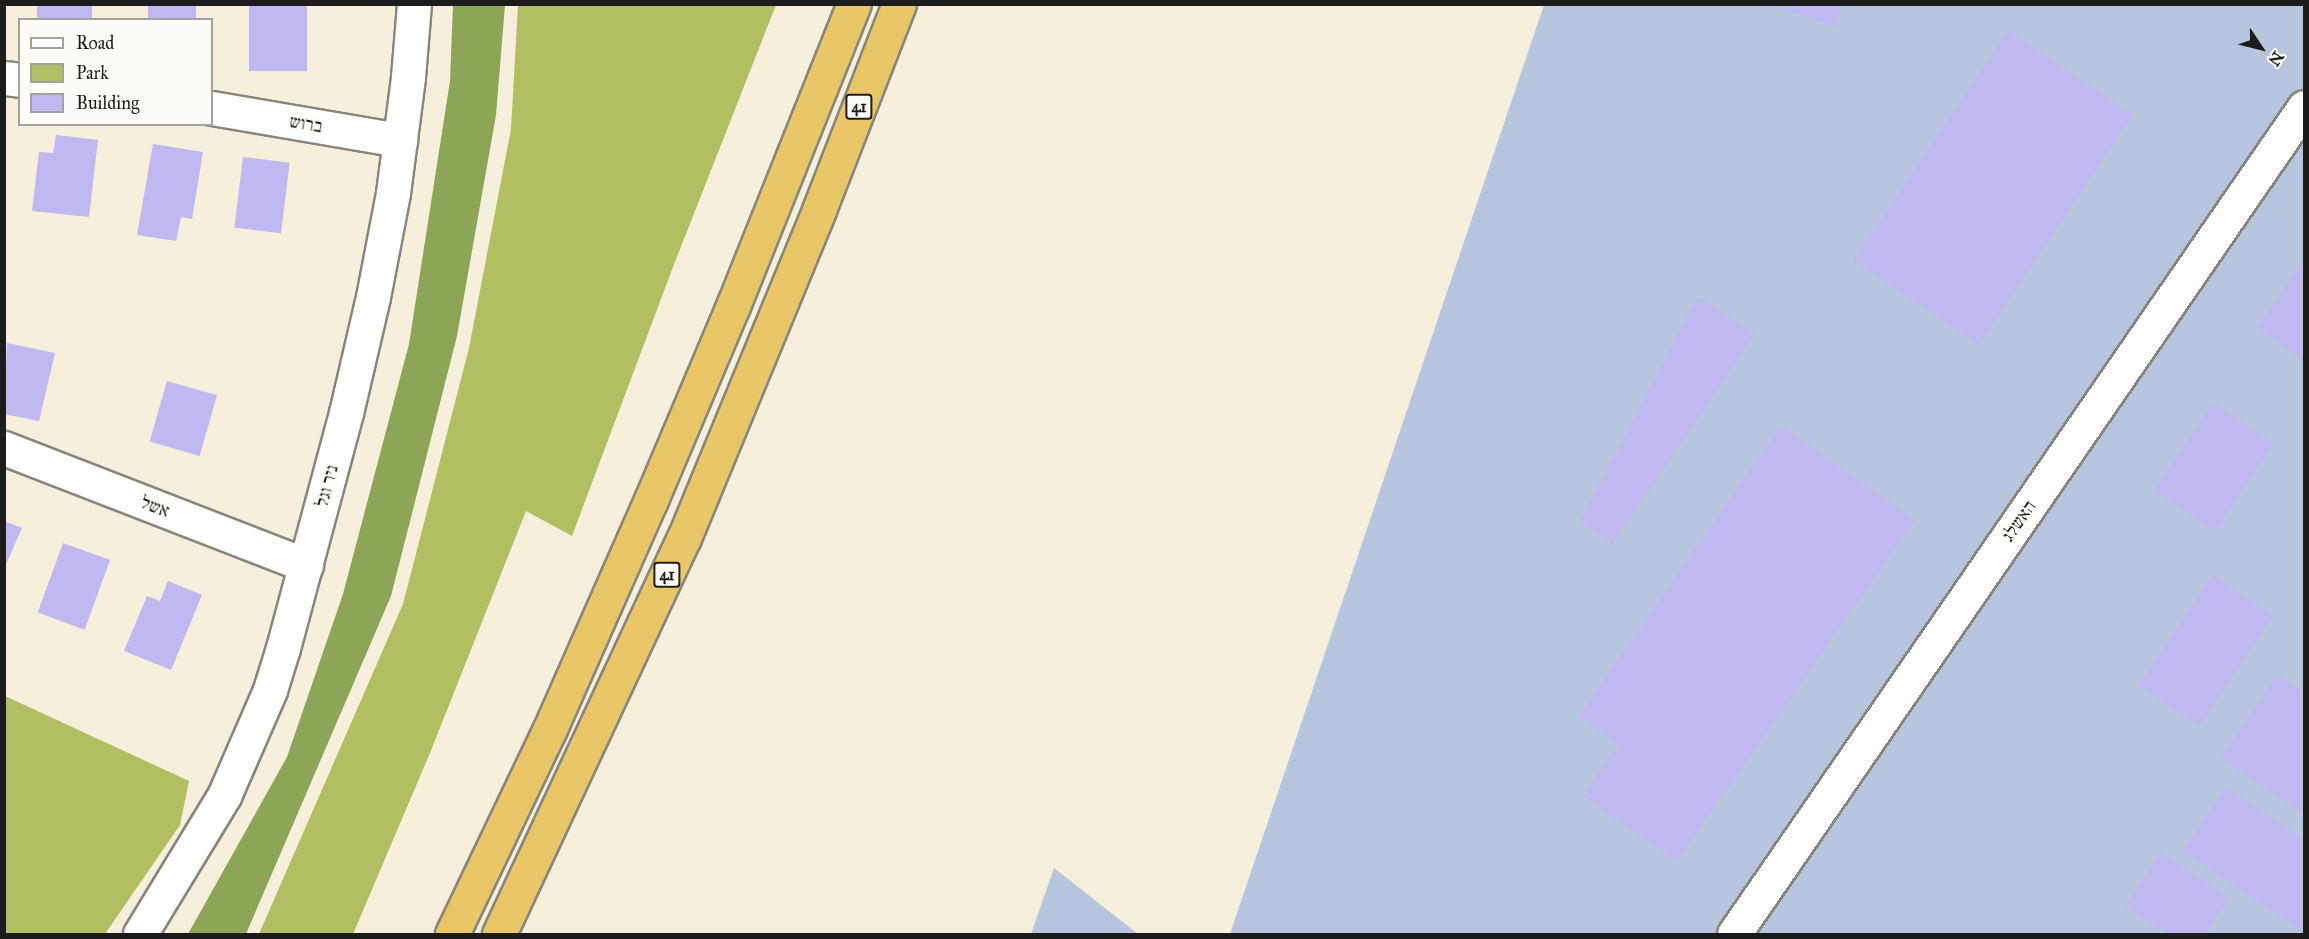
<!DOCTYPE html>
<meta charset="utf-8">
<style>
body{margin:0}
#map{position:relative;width:2309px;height:939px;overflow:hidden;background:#f5efdc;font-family:"IM FELL Great Primer","Frank Ruhl Libre",serif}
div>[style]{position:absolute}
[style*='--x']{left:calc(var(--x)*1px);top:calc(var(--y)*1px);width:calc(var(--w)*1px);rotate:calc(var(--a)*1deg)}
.industrial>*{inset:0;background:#b7c5de}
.green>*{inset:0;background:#b1be61}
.forest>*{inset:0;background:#8ca557}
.building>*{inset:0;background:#c0b8f0;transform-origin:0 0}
.roads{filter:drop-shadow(2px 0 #88867c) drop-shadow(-2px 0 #88867c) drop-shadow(0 2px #88867c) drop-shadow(0 -2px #88867c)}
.minor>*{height:33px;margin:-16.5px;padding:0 16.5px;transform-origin:16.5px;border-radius:16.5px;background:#fff}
.highway>*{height:33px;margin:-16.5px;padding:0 16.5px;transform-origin:16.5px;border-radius:16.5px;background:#e9c769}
span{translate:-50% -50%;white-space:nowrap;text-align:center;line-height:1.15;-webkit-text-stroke:6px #fdfcf7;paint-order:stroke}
.shield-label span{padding:2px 4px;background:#fdfcf7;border:2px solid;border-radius:4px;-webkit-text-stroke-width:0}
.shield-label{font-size:16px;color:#1c1c1c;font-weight:700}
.street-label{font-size:18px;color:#1c1c1c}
.frame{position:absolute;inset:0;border:6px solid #1c1c1c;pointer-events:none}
.legend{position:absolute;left:18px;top:18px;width:195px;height:108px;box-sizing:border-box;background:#fdfcf7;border:2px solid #a3a29f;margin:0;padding:8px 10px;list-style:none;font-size:18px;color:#1c1c1c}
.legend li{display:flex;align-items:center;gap:12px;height:30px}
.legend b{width:30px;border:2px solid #a3a29f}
.north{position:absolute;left:2231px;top:18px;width:60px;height:60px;-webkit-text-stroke:4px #fdfcf7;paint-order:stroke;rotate:125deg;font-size:16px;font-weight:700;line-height:24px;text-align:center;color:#1c1c1c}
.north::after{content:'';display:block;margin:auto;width:21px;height:27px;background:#1c1c1c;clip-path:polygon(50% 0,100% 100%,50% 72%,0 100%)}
</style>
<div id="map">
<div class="industrial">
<div style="clip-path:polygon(1544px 5px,2304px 5px,2304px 934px,1230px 934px)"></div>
<div style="clip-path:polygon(1054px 868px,1138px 934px,1031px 934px)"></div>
</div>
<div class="green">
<div style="clip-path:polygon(518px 5px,776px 5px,673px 267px,572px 536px,526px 511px,430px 753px,353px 934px,259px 934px,403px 604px,469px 348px,511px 129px)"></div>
<div style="clip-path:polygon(5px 696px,189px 781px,180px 825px,105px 934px,5px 934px)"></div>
</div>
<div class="forest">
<div style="clip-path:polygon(453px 5px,505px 5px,496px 115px,457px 336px,391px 596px,246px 934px,188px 934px,287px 757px,343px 594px,409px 344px,450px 81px)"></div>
</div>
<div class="building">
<div style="left:37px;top:4px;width:55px;height:16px"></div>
<div style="left:148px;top:4px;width:48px;height:16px"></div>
<div style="left:249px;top:4px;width:58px;height:67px"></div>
<div style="clip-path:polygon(1768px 4px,1842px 4px,1836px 26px)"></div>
<div style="left:2008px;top:31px;width:151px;height:276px;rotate:34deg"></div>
<div style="clip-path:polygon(56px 135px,98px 140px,89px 217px,32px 211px,39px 152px,53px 153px)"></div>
<div style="clip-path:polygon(153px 144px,203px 152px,192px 219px,181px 217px,176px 241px,137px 235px)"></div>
<div style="left:243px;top:157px;width:47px;height:71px;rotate:7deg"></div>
<div style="clip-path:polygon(2301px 264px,2304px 266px,2304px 360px,2257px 328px)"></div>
<div style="clip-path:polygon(1698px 297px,1754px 334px,1613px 544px,1580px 522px)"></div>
<div style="clip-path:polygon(7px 343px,55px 353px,39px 421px,4px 414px)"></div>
<div style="left:167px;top:381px;width:52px;height:63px;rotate:16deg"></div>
<div style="left:2213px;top:403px;width:73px;height:105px;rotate:34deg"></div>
<div style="clip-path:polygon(1781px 426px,1915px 520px,1677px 861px,1583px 796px,1619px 744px,1579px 716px)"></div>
<div style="clip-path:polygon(4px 521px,22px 528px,4px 569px)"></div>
<div style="left:63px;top:543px;width:50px;height:74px;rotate:20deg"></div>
<div style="left:2213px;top:575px;width:73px;height:133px;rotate:34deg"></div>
<div style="clip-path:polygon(168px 581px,202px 595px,171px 670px,124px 651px,147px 596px,160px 601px)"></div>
<div style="clip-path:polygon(2277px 675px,2304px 693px,2304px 807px,2301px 812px,2221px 758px)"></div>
<div style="clip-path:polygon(2226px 787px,2304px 840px,2304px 933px,2183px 851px)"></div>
<div style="clip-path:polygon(2161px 853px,2229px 898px,2206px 934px,2167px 934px,2126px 906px)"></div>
</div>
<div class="roads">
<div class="minor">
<div style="--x:4;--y:78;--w:16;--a:7"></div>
<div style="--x:212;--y:108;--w:191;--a:9.7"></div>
<div style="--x:4;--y:448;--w:324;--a:21.2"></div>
<div style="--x:140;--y:934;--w:162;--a:-58.7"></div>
<div style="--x:224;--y:796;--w:116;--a:-66.5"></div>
<div style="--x:270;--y:690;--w:44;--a:-72.8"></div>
<div style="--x:283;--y:648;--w:243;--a:-75"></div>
<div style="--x:346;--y:413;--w:119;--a:-76.9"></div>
<div style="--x:373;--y:297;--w:106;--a:-79.1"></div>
<div style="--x:393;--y:193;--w:117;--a:-82.6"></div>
<div style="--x:408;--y:77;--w:73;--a:-85.3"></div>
<div style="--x:1734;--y:934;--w:1004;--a:-55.42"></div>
</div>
<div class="highway">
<div style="--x:452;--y:934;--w:225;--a:-64.5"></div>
<div style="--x:549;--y:731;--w:253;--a:-66.2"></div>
<div style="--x:651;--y:500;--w:211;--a:-67.1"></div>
<div style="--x:733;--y:306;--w:325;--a:-68.2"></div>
<div style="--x:499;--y:934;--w:437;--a:-65"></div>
<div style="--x:684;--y:538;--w:355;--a:-67.6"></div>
<div style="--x:819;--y:210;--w:221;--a:-68.8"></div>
</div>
</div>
<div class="shield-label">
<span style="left:859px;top:107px">41</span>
<span style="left:667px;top:575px">41</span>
</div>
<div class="street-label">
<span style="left:306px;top:124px;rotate:10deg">ברוש</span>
<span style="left:327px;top:486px;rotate:-75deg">ניר וגל</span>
<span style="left:155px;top:507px;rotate:21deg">אשל</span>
<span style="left:2019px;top:521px;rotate:-55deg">האשלג</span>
</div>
<div class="frame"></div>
<ul class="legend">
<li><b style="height:8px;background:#fff"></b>Road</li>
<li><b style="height:16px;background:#b1be61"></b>Park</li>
<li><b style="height:16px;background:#c0b8f0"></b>Building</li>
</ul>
<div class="north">N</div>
</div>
